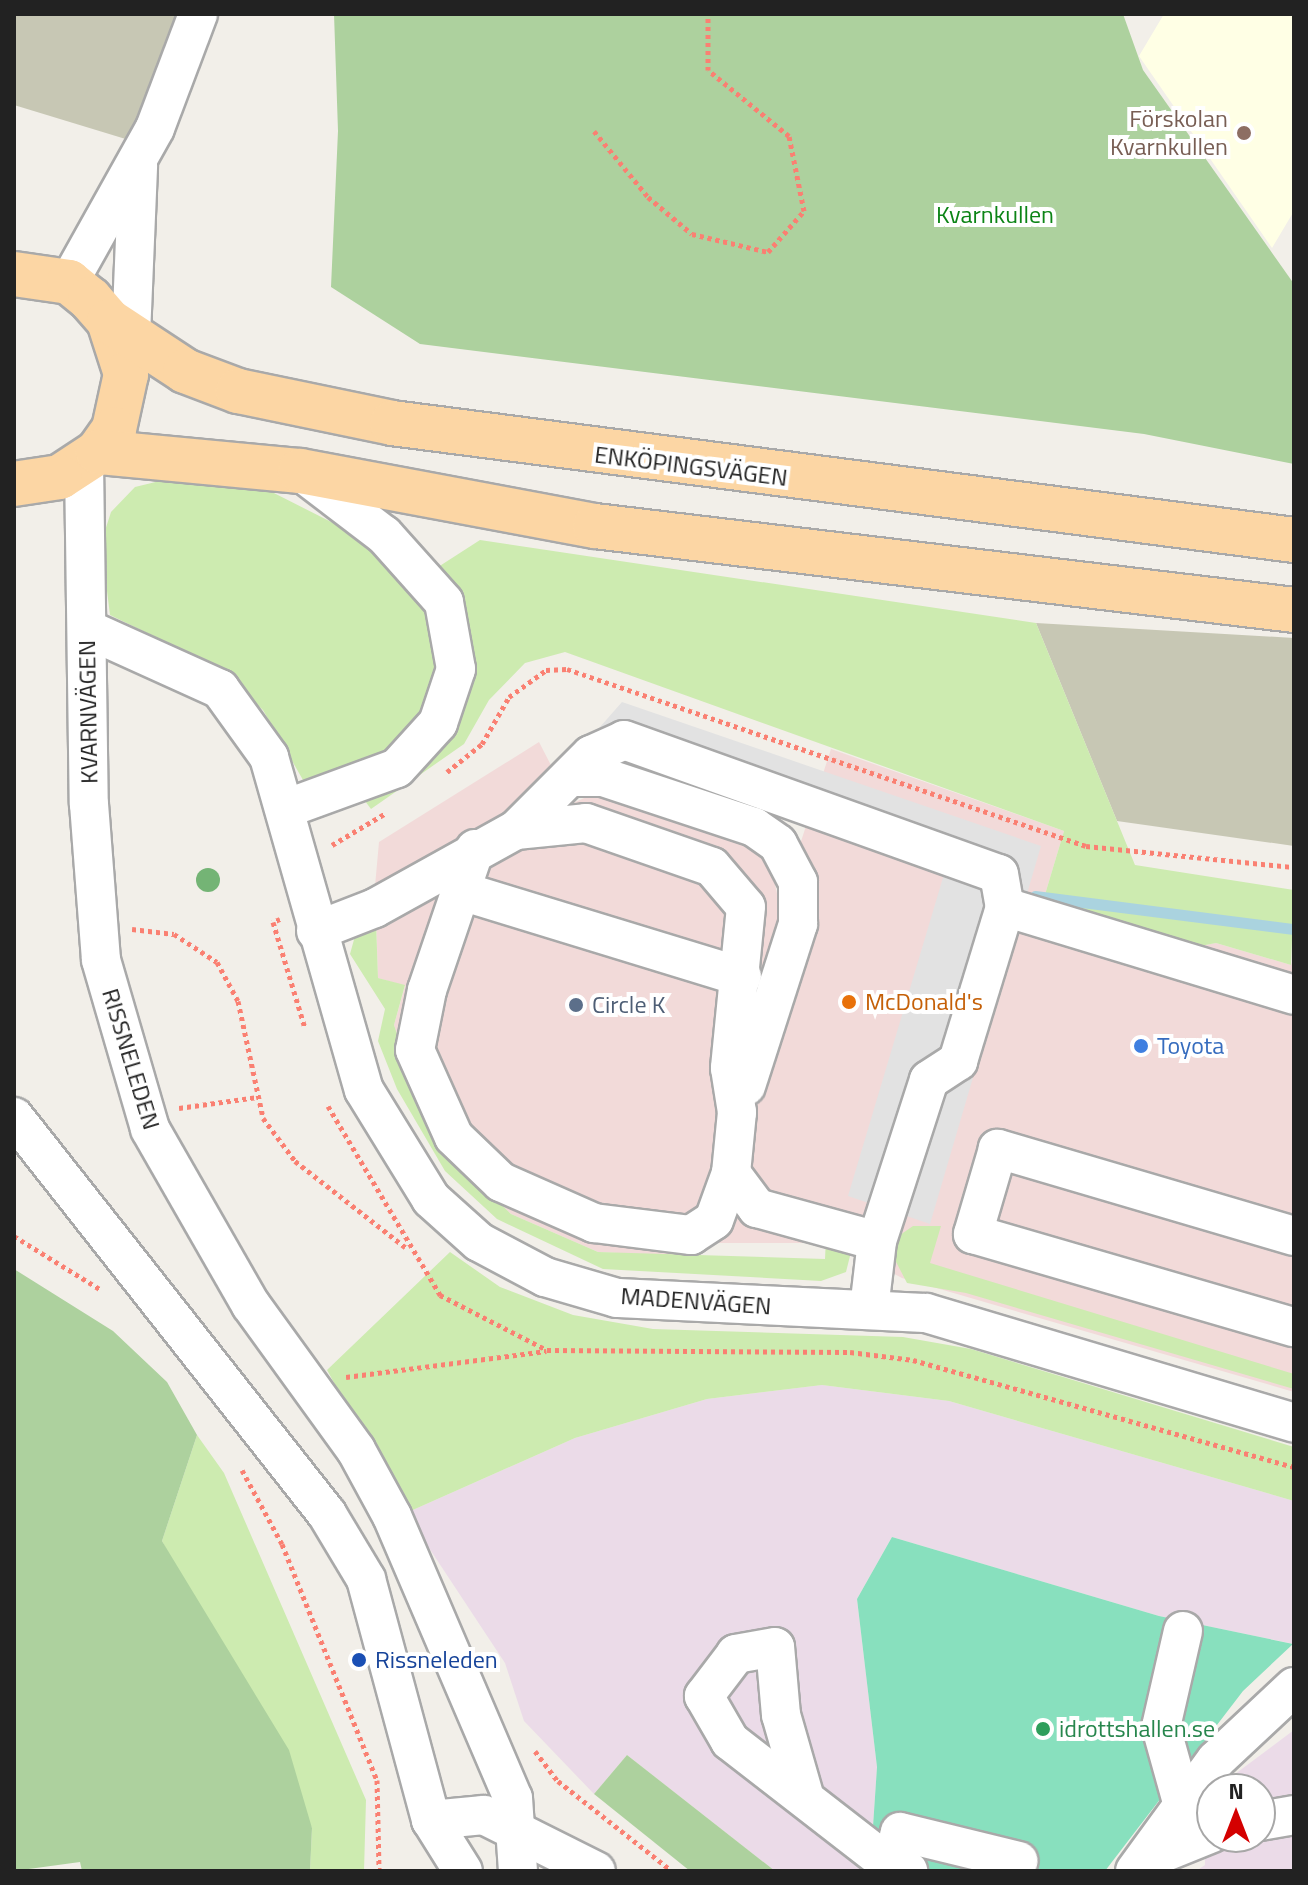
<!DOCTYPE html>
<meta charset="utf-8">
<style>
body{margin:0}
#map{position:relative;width:1308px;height:1885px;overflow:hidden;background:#f2efe9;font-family:"Titillium Web",sans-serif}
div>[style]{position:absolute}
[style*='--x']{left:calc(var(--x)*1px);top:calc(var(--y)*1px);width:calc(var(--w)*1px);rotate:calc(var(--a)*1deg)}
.commercial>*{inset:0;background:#f2dad9}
.industrial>*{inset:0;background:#ebdbe8}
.education>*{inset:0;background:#ffffe5}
.construction>*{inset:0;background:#c7c7b4}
.grass>*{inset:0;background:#cdebb0}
.forest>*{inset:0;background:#add19e}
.pitch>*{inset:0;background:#88e0be}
.parking>*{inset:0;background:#e2e2e2}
.stream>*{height:11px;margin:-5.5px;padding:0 5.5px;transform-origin:5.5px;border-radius:5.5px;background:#aad3df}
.path>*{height:5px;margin-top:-2.5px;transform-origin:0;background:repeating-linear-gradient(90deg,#fa8072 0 4px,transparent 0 8px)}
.roads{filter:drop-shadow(2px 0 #a9a9a9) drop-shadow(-2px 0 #a9a9a9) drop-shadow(0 2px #a9a9a9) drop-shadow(0 -2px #a9a9a9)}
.minor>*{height:38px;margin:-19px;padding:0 19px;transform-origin:19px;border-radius:19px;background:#fff}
.major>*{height:44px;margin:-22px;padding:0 22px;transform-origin:22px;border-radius:22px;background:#fcd6a4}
.trees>*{width:24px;height:24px;margin:-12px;border-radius:50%;background:#74b475}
.dots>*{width:22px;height:22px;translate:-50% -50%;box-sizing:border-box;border:4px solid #fff;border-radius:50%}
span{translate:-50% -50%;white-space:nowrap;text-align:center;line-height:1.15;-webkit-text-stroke:8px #fff;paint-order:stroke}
.education-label{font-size:24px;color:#785e54}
.right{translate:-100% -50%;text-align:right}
.park-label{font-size:24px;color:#0c8416}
.street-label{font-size:24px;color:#222}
.food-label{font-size:24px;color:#c56008}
.left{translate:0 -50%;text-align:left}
.service-label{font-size:24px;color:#4e5e75}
.shop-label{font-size:24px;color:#366cbe}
.transit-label{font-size:24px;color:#164399}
.leisure-label{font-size:24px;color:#27864d}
.frame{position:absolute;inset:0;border:16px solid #222;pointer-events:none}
.north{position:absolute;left:1196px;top:1773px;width:80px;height:80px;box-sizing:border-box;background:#fff;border:2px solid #a7a7a7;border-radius:50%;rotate:0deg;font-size:22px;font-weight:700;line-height:32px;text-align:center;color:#222}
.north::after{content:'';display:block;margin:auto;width:28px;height:36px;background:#d40000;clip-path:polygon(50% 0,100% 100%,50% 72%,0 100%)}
</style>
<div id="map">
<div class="commercial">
<div style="clip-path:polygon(539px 742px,571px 804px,604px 789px,746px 839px,769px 859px,780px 906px,831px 749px,1064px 831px,1041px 908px,1174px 951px,1216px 943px,1291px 965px,1294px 957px,1294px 1392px,902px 1278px,836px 1243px,681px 1243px,677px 1256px,598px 1252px,511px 1214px,470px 1175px,420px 1101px,394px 1025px,405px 986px,378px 978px,375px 886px,379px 842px)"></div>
</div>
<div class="industrial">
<div style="clip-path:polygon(822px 1385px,949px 1401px,1294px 1501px,1294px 1644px,1159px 1616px,892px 1537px,857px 1599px,877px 1767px,870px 1871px,775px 1871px,627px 1755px,594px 1794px,524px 1721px,505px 1663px,406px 1513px,575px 1438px,707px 1399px)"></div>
<div style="clip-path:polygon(1294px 1730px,1294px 1871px,1196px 1871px,1205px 1865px,1205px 1797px,1212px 1791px,1212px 1837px,1260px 1837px,1260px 1789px,1215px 1789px)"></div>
</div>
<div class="education">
<div style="clip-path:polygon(1164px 14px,1294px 14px,1294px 211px,1272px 248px,1139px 56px)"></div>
</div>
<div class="construction">
<div style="clip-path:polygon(14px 14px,219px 14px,165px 151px,14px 105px)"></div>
<div style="clip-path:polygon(1036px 623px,1294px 638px,1294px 846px,1117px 821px)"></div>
</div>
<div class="grass">
<div style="clip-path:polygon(168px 479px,266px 489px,349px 531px,427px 606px,441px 647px,437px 690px,425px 714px,382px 759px,322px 784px,303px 780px,263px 710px,215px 666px,110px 615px,101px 543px,111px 512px,135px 487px)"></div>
<div style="clip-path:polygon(480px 540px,1036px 623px,1135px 865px,1294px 890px,1291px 965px,1216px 943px,1174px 951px,1041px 908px,1064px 831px,565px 652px,525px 663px,489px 700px,464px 744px,371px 809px,365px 801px,433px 757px,453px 726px,435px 569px)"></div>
<div style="clip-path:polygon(376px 921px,378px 978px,405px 985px,394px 1025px,420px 1101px,470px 1175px,511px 1214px,598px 1252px,825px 1259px,826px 1238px,851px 1252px,846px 1272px,821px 1281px,603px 1269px,497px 1219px,445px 1171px,397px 1089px,378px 1041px,385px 1009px,350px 954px,355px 936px)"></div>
<div style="clip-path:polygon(913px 1226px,941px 1226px,930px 1263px,1294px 1374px,1294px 1389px,966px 1293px,907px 1283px,893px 1256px,900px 1235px)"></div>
<div style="clip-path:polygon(450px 1252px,500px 1287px,573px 1315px,653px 1329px,903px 1337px,971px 1349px,1294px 1447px,1294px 1501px,949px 1401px,822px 1385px,707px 1399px,575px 1438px,406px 1513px,327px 1370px)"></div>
<div style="clip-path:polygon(197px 1435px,224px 1473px,366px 1800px,364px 1871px,310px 1871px,312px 1828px,162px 1541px)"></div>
</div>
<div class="forest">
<div style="clip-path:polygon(334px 14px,1123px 14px,1143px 70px,1294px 284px,1294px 464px,1144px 434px,420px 344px,331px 287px,338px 131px)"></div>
<div style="clip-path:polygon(14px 1269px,113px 1331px,167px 1382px,197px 1435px,162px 1541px,289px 1750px,312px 1828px,310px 1871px,82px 1871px,80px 1862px,14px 1871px)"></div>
<div style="clip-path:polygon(627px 1755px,775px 1871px,690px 1871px,594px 1794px)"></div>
</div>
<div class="pitch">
<div style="clip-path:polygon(892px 1537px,1159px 1616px,1293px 1644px,1243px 1691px,1105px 1871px,870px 1871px,877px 1767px,857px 1599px)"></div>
</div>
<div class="parking">
<div style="clip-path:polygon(622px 702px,1041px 846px,930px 1224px,848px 1196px,945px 871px,585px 744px)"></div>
</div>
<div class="stream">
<div style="--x:1035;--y:896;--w:261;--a:7.3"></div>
</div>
<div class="path">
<div style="--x:594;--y:131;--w:85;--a:50.7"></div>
<div style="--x:648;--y:197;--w:57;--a:40.1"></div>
<div style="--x:692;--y:234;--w:78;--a:13.3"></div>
<div style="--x:768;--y:252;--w:55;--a:-48.7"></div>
<div style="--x:804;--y:211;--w:76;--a:-101.3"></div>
<div style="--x:789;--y:136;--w:104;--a:-140.8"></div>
<div style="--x:708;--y:70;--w:56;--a:-90"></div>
<div style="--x:447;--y:772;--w:45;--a:-38.7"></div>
<div style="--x:482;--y:744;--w:54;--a:-60.1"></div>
<div style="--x:509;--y:697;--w:46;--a:-36.1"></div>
<div style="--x:546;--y:670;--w:21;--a:-3"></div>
<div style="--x:567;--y:669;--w:548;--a:18.83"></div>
<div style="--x:1086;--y:846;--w:209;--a:5.8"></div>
<div style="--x:332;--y:845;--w:63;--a:-30.7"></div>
<div style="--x:280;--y:919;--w:8;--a:157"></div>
<div style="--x:273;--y:922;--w:111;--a:73.2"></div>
<div style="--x:132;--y:929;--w:42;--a:6.8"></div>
<div style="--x:174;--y:934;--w:51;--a:33.1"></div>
<div style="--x:217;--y:962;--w:44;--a:61.7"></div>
<div style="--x:238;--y:1001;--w:120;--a:77.9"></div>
<div style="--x:263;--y:1118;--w:54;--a:53.3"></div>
<div style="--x:295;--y:1161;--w:140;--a:38"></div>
<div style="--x:328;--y:1106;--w:220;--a:59.3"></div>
<div style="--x:440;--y:1295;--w:120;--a:27.2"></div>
<div style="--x:547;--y:1350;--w:303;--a:0.4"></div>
<div style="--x:850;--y:1352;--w:64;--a:7.2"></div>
<div style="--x:913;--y:1360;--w:396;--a:15.7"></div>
<div style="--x:179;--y:1108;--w:80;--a:-7.9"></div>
<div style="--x:14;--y:1236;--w:102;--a:31.8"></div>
<div style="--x:346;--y:1377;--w:202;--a:-7.4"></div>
<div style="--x:242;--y:1470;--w:84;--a:61.6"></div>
<div style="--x:282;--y:1544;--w:254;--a:68.1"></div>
<div style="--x:377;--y:1780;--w:91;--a:88.7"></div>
<div style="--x:535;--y:1751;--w:38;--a:53"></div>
<div style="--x:558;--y:1781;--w:145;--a:38.3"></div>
</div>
<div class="roads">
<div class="minor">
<div style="--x:69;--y:282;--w:176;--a:-60.8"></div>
<div style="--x:155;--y:128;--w:122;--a:-69.3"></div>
<div style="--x:131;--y:335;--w:170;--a:-87.6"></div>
<div style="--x:84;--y:463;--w:341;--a:89.2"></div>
<div style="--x:89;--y:804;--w:156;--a:85.6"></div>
<div style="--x:101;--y:960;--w:176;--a:73.8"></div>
<div style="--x:150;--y:1129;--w:203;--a:60.2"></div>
<div style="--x:251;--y:1305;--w:179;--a:54.1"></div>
<div style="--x:356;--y:1450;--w:75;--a:61.4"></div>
<div style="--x:392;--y:1516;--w:307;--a:66.8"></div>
<div style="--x:513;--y:1798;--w:73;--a:86.1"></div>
<div style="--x:87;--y:629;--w:146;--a:24.3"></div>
<div style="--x:220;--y:689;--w:84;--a:54.2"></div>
<div style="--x:269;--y:757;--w:346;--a:74.1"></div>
<div style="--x:364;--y:1090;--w:128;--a:58.4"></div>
<div style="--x:431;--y:1199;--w:64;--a:41.9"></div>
<div style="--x:479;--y:1242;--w:75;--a:27.9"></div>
<div style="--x:545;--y:1277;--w:75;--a:16.3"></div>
<div style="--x:617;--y:1298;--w:309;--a:2.8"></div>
<div style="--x:926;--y:1313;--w:384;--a:16.6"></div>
<div style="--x:577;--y:777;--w:26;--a:0"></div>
<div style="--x:603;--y:777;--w:159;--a:18.3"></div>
<div style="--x:754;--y:827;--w:29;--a:35"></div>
<div style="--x:778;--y:844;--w:43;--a:62.2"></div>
<div style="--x:798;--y:882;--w:42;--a:90"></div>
<div style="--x:798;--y:924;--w:170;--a:107.8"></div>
<div style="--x:285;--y:809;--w:119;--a:-20.1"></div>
<div style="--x:397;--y:768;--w:61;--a:-47.7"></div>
<div style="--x:438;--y:723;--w:57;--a:-71.6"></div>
<div style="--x:456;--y:669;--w:68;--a:-100.2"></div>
<div style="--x:444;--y:602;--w:90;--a:-131.8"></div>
<div style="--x:384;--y:535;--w:106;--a:-142.7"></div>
<div style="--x:516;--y:830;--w:106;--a:-45"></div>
<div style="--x:591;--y:755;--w:36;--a:-24"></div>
<div style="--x:624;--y:740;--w:398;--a:19.7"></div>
<div style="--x:999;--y:874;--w:34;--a:80"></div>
<div style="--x:475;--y:849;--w:149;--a:108.8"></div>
<div style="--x:427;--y:990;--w:61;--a:101.3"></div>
<div style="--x:415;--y:1050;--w:95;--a:65.9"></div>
<div style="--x:454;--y:1137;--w:65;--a:43.8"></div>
<div style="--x:501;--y:1182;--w:102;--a:23.8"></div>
<div style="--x:594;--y:1223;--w:98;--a:7.1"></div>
<div style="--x:691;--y:1235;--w:27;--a:-33"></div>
<div style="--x:714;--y:1220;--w:50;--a:-70.1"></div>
<div style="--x:461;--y:891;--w:294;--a:17"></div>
<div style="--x:316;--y:931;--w:63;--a:-21.3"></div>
<div style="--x:375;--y:908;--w:161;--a:-29"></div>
<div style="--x:516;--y:830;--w:70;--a:-5.7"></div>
<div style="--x:586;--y:823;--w:133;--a:19.2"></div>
<div style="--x:712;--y:867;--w:52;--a:49.6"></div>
<div style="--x:746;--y:907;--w:162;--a:95.7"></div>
<div style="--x:730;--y:1068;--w:45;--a:81"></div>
<div style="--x:737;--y:1112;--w:61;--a:95.6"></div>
<div style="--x:731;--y:1173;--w:44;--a:53.4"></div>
<div style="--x:757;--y:1208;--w:124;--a:15.4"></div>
<div style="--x:877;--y:1241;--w:68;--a:96.7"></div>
<div style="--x:14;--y:1117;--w:506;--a:51.75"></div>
<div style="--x:327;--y:1514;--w:76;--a:59"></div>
<div style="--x:366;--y:1579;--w:250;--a:74.9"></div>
<div style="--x:431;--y:1820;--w:60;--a:57.9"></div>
<div style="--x:1294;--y:1236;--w:309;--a:-163.6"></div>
<div style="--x:998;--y:1149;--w:89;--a:106.4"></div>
<div style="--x:973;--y:1234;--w:334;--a:16.2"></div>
<div style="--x:877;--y:1241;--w:169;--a:-72.1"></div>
<div style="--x:929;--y:1080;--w:35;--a:-33"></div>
<div style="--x:958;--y:1061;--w:161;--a:-73"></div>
<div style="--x:1005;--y:907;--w:302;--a:16.9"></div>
<div style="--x:1183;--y:1631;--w:98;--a:102.9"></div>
<div style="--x:1161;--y:1727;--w:82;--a:74.4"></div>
<div style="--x:804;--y:1795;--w:83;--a:-106"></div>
<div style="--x:781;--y:1715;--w:68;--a:-95"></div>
<div style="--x:775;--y:1647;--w:40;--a:170"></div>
<div style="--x:736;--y:1654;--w:53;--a:127.3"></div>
<div style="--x:704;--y:1696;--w:52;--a:60"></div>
<div style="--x:730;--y:1741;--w:204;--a:37.8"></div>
<div style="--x:891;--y:1866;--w:18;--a:16"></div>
<div style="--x:431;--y:1820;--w:53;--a:-5.4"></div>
<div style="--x:484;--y:1815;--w:125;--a:26.6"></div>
<div style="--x:1260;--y:1821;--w:35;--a:-10"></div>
<div style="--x:1145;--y:1860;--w:72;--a:-21.9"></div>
<div style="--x:891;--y:1866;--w:35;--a:-75"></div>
<div style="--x:900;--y:1832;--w:122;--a:13.7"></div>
<div style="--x:1135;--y:1871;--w:137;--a:-53.9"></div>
<div style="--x:1216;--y:1760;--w:107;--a:-43.1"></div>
</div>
<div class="major">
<div style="--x:14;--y:274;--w:56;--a:8.3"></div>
<div style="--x:69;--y:282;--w:27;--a:39"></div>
<div style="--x:90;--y:299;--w:29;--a:49"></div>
<div style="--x:109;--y:321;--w:56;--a:72.2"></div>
<div style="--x:126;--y:374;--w:56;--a:102.3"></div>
<div style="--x:114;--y:429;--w:28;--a:125"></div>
<div style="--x:98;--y:452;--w:45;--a:146.7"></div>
<div style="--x:60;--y:477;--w:47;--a:171.3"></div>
<div style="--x:109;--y:321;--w:91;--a:33.3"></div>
<div style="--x:185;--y:371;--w:57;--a:20.7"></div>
<div style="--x:238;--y:391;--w:157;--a:11.7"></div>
<div style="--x:392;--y:423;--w:910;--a:7.39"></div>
<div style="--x:98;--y:452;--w:203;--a:5.4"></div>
<div style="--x:300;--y:471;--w:300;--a:10.6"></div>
<div style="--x:595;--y:526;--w:704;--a:6.85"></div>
</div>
</div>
<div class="trees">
<div style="left:208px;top:880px"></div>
</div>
<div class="dots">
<div style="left:1244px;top:133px;background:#8d6e63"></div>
<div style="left:849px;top:1002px;background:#e8710a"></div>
<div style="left:576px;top:1005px;background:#5c6f8a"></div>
<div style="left:1141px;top:1046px;background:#3f7fe0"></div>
<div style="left:359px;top:1660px;background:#1a4fb4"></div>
<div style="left:1043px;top:1729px;background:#2e9e5b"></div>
</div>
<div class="education-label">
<span class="right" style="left:1228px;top:133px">Förskolan<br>Kvarnkullen</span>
</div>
<div class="park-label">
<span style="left:995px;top:215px">Kvarnkullen</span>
</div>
<div class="street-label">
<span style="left:691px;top:466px;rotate:7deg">ENKÖPINGSVÄGEN</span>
<span style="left:88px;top:712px;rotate:-91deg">KVARNVÄGEN</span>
<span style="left:131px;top:1059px;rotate:73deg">RISSNELEDEN</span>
<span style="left:696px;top:1301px;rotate:4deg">MADENVÄGEN</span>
</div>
<div class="food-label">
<span class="left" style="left:865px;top:1002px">McDonald's</span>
</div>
<div class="service-label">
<span class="left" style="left:592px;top:1005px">Circle K</span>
</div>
<div class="shop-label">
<span class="left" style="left:1157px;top:1046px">Toyota</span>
</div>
<div class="transit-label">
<span class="left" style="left:375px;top:1660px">Rissneleden</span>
</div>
<div class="leisure-label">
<span class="left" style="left:1059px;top:1729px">idrottshallen.se</span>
</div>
<div class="frame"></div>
<div class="north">N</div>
</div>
